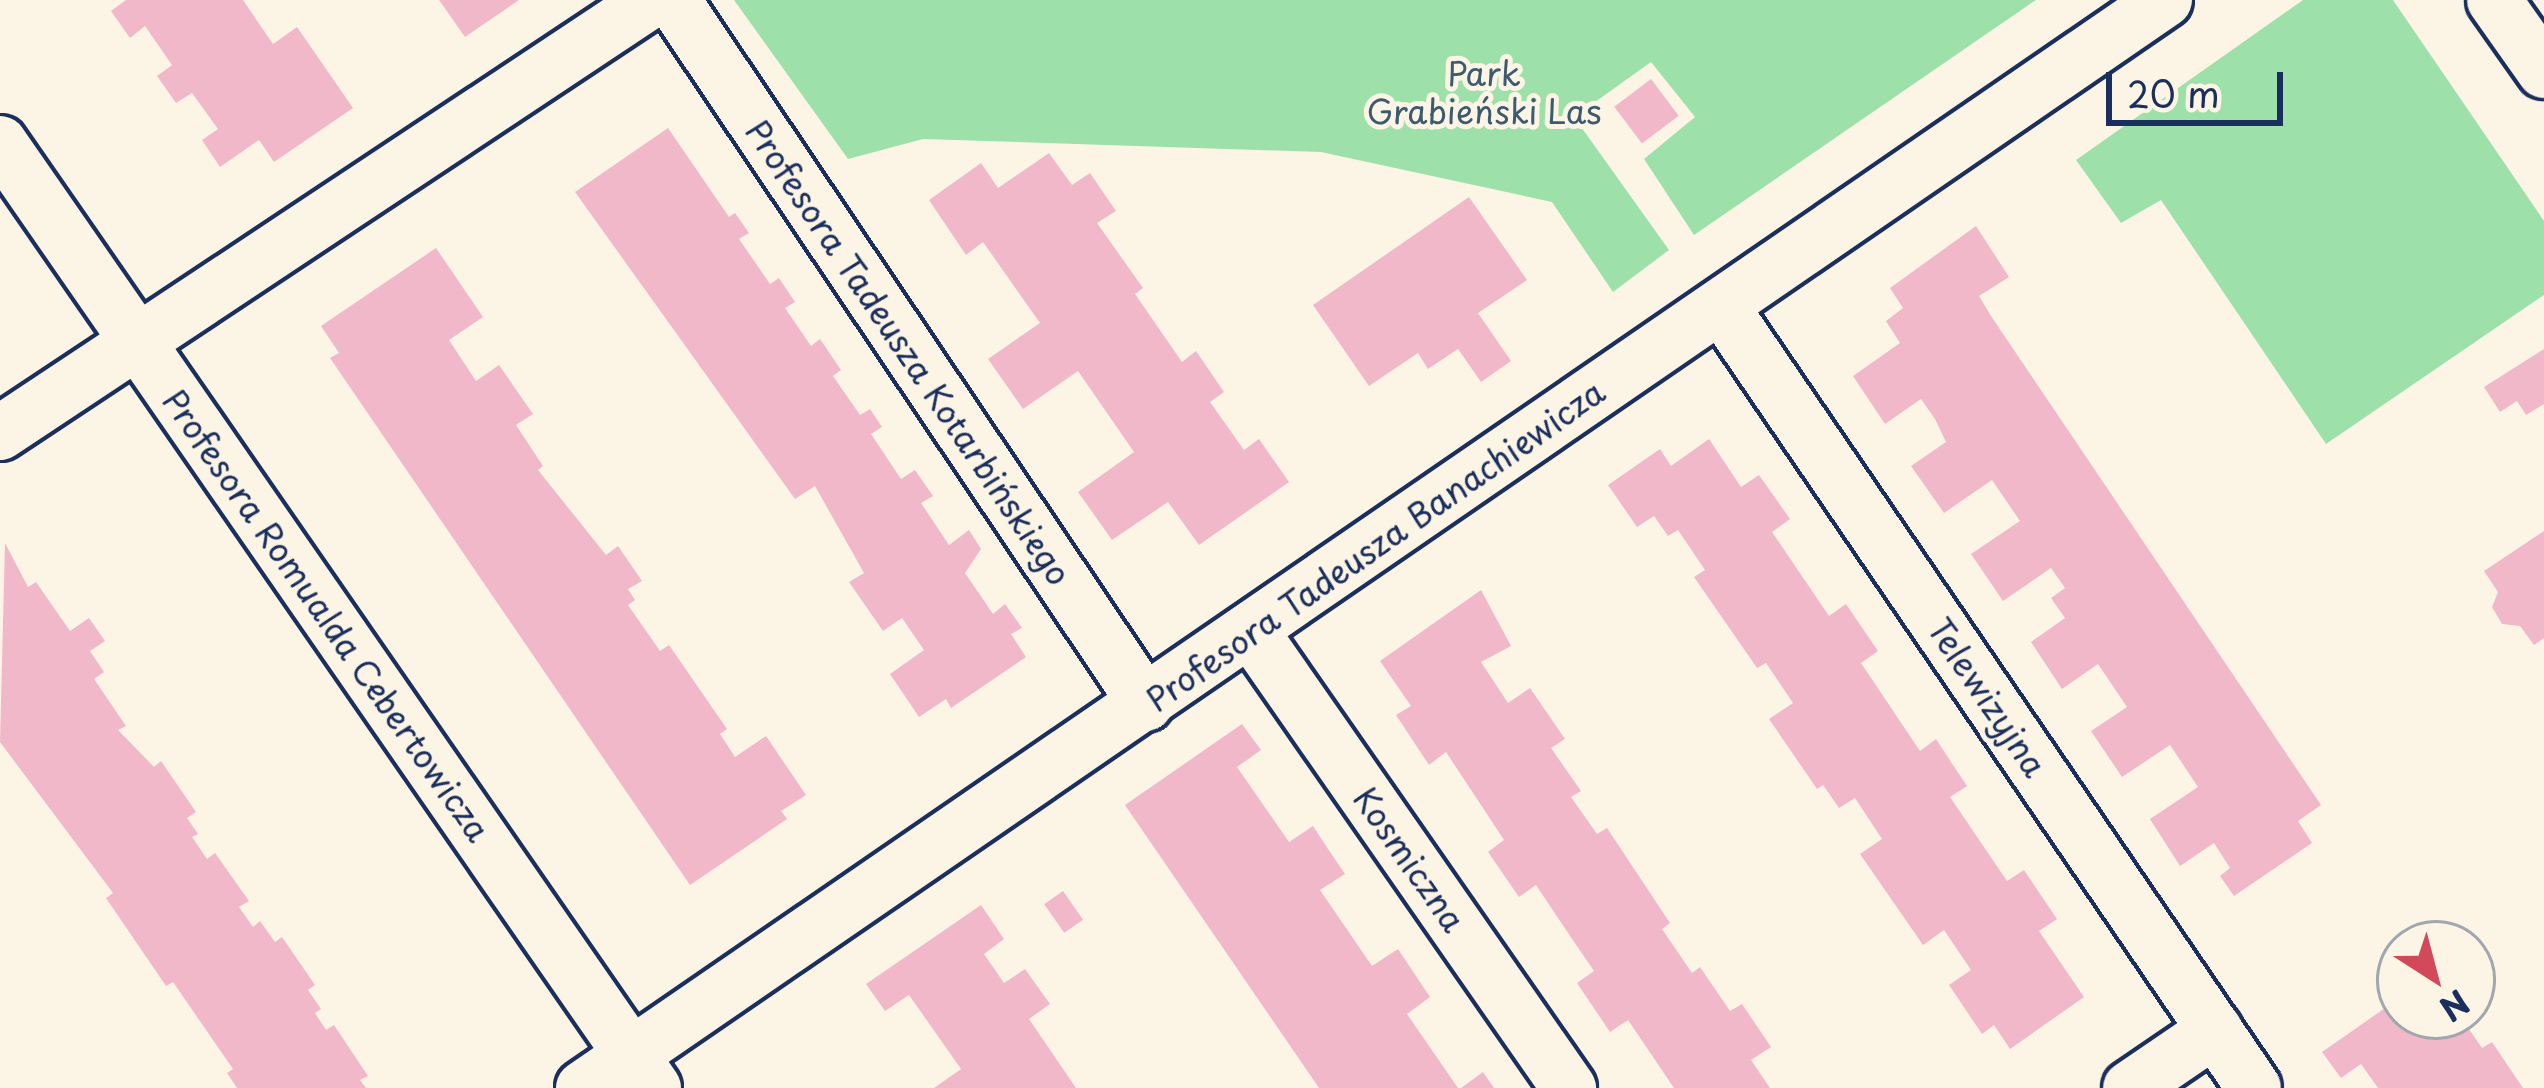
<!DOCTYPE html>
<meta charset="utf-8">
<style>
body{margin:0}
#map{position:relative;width:2544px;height:1088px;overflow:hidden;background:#fcf5e5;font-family:"Playpen Sans",sans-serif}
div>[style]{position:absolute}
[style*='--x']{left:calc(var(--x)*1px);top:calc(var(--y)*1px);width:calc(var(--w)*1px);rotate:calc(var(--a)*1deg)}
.green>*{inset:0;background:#9de0aa}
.building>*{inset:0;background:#f1b8ca;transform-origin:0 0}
.roads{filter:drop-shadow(3px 0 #1b2f5e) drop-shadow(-3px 0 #1b2f5e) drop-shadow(0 3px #1b2f5e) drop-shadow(0 -3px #1b2f5e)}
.minor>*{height:54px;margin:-27px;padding:0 27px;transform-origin:27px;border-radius:27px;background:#fcf5e5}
span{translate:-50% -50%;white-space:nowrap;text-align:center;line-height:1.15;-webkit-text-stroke:10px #fcf5e5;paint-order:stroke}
.park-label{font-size:33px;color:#3c5b71}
.street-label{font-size:33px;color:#1b2f5e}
.north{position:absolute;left:2376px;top:920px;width:120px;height:120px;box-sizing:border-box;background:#fcf5e5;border:3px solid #a2a6af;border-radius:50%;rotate:144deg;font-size:33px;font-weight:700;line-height:48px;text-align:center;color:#1b2f5e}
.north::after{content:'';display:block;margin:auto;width:42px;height:54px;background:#d1495b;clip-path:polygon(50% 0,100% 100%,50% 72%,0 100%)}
.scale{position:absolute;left:2106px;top:72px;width:177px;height:54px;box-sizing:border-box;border:6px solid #1b2f5e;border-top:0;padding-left:15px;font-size:36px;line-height:42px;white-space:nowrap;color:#1b2f5e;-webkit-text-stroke:9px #fcf5e5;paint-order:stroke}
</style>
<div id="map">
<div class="green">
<div style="clip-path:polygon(734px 0,2036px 0,1694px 235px,1644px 159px,1695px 117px,1651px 62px,1574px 117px,1669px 250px,1613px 292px,1552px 202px,1321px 152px,923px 139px,848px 159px)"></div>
<div style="clip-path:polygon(2303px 0,2393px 0,2544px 221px,2544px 295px,2326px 444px,2161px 200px,2121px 223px,2076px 160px)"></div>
</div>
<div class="building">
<div style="clip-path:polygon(126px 0,243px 0,273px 44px,297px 27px,353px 108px,274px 162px,259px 140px,220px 167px,202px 140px,218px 129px,192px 93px,176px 103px,157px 76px,172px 65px,145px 26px,130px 38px,111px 11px)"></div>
<div style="clip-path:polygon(439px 0,519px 0,465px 37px)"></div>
<div style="left:1651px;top:79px;width:46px;height:46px;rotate:53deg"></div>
<div style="clip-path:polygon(668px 128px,729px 217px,735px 213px,749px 233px,739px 239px,770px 284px,779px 278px,795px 302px,785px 308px,811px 346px,820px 339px,841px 370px,833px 376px,860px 415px,870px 409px,882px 427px,871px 434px,901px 479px,915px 470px,933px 496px,921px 503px,949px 545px,969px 530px,981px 549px,965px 573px,993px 614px,1005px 604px,1022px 628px,1011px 634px,1026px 657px,951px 708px,946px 699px,919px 717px,890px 674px,924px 650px,902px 618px,883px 631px,849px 582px,864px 573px,815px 486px,795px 499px,575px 192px)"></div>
<div style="clip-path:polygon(1049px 153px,1072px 185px,1090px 173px,1116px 211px,1097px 223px,1143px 288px,1135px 294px,1182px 362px,1196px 351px,1224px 392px,1210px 402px,1244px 450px,1259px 439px,1289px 482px,1199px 545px,1168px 502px,1112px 540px,1078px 492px,1134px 452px,1078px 371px,1023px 409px,988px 359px,1040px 323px,983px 242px,966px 255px,929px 200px,981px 163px,998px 188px)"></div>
<div style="clip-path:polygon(1469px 197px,1527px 280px,1478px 313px,1511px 361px,1481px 382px,1458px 349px,1428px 369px,1418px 353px,1369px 386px,1313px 305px)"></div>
<div style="clip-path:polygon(1976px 226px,2009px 277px,1979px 296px,1991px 316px,2321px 805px,2298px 821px,2312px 843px,2234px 896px,2220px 876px,2230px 868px,2214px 843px,2180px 866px,2150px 819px,2198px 787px,2170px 745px,2122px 777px,2091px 731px,2127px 707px,2098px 664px,2062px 689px,2031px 642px,2065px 618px,2051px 598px,2065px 588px,2051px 568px,2003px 601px,1971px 554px,2020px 521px,1992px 480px,1944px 513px,1911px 466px,1946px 442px,1935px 419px,1921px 399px,1885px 424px,1853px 376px,1900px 343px,1886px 321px,1903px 308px,1890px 288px)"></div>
<div style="clip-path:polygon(436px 248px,483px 317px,449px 340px,476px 381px,499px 365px,533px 414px,516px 425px,543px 466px,538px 470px,606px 555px,618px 546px,642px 581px,628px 589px,635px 600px,628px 605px,660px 651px,669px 645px,727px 729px,720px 734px,735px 757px,766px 736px,806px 795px,781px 811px,787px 819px,690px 885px,330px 358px,339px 353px,321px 326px)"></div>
<div style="clip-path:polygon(2544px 349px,2544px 404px,2526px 415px,2517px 401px,2500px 412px,2484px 387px)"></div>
<div style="clip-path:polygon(1709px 439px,1741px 487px,1759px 475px,1790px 519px,1772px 532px,1829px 616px,1846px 604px,1863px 629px,1878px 651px,1861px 663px,1920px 751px,1936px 739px,1951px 762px,1967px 786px,1950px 797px,2007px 881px,2024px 870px,2057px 919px,2039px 931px,2084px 997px,2010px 1049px,1994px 1025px,1982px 1034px,1949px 985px,1971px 970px,1944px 930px,1923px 945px,1860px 854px,1882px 839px,1855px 798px,1839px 808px,1823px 785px,1817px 789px,1769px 719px,1793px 703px,1766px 663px,1757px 668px,1694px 577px,1705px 570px,1678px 530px,1668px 536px,1654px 516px,1637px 527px,1608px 485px,1660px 449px,1671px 466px)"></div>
<div style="clip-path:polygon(2544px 531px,2544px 638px,2534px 645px,2520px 626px,2502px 624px,2492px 607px,2498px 592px,2484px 571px)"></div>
<div style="clip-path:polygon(5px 543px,28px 587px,36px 582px,70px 631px,89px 618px,105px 641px,90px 651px,104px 672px,94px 679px,126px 726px,118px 730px,154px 767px,161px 761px,196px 812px,187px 818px,198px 834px,192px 837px,207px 859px,215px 853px,249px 901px,239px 907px,253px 927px,260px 921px,275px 942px,282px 937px,315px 985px,308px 990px,321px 1009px,315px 1013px,326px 1030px,334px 1025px,368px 1076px,360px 1080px,366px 1088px,237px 1088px,227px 1073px,233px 1069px,173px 982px,166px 986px,106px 898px,113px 893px,0 742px)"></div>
<div style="clip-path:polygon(1481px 590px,1511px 646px,1481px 662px,1508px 703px,1530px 688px,1565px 739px,1551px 748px,1581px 791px,1571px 797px,1597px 834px,1607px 828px,1670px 923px,1662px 929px,1692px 973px,1700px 967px,1730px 1011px,1742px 1004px,1771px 1047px,1751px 1060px,1770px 1088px,1674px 1088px,1628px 1020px,1610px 1032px,1577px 983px,1594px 971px,1566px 930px,1536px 885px,1519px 897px,1488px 852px,1504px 840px,1446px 752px,1429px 765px,1396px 715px,1411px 706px,1380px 661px)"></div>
<div style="clip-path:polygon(1242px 724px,1261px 750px,1237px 767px,1289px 842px,1313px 826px,1328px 849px,1345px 874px,1320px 890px,1372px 966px,1398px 949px,1430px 997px,1407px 1014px,1458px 1088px,1319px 1088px,1125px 805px)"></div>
<div style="left:1063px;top:891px;width:35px;height:23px;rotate:55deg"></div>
<div style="clip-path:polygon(981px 905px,1004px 939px,984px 954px,1004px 983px,1025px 969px,1050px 1004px,1029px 1019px,1076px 1088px,934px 1088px,961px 1069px,909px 995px,885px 1011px,866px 984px)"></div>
<div style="clip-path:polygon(2388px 1006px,2407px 1032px,2430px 1016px,2460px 1016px,2482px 1048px,2492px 1042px,2523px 1088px,2378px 1088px,2361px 1064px,2341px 1078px,2322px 1052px)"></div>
<div style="clip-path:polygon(1483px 1072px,1494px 1088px,1461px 1088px)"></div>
</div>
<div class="roads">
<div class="minor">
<div style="--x:673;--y:0;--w:848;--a:56.1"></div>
<div style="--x:2494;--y:0;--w:87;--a:54.8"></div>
<div style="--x:0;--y:143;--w:1149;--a:55.31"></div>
<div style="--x:1721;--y:306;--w:946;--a:55.72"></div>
<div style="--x:0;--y:433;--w:783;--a:-33.59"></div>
<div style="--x:1251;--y:631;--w:557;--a:55.17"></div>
<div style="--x:583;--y:1088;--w:1920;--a:-34.52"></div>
<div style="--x:2130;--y:1088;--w:103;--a:-34.3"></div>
</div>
</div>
<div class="park-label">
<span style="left:1484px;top:92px">Park<br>Grabieński Las</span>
</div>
<div class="street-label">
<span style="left:909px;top:352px;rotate:56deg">Profesora Tadeusza Kotarbińskiego</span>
<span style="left:1375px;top:545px;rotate:-35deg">Profesora Tadeusza Banachiewicza</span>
<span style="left:327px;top:615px;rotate:55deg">Profesora Romualda Cebertowicza</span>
<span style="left:1988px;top:697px;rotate:56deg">Telewizyjna</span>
<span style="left:1410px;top:859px;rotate:55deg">Kosmiczna</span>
</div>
<div class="north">N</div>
<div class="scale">20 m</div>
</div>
